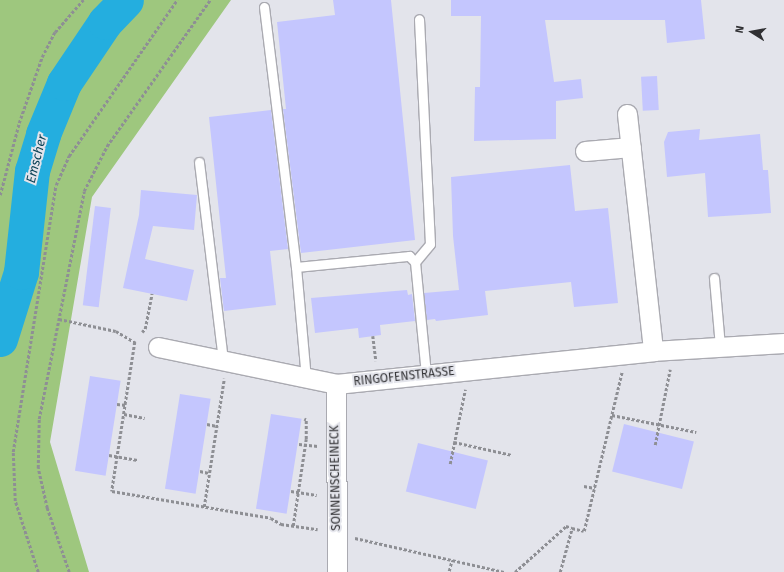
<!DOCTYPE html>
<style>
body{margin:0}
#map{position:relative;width:784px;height:572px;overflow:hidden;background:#e3e4eb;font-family:"Fira Sans",sans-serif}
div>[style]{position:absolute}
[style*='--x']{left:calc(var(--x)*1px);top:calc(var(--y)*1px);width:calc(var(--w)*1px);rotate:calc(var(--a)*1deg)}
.green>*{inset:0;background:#9ec77e}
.stream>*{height:6px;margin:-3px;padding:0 3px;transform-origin:3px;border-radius:3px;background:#24aedf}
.river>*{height:35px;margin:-17.5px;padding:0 17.5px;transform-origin:17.5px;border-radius:17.5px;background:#24aedf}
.building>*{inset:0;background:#c4c6fe;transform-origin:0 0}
.path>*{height:2.5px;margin-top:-1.25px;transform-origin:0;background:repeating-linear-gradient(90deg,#8e8f94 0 3px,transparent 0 5px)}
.roads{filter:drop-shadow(1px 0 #aaaab1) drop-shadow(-1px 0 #aaaab1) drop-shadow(0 1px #aaaab1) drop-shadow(0 -1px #aaaab1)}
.lane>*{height:9px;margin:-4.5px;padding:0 4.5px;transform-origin:4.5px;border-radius:4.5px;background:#fff}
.street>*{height:19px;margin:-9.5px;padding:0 9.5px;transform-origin:9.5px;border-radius:9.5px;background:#fff}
span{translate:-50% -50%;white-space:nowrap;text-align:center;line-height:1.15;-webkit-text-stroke:4px #e3e4eb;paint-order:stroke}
.street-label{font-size:12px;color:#303033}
.water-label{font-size:13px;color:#0c4357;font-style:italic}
.north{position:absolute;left:732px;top:12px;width:40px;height:40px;-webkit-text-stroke:3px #e3e4eb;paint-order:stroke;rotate:281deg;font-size:11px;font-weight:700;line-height:16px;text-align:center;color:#303033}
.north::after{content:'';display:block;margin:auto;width:14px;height:18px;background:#303033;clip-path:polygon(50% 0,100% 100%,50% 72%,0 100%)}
</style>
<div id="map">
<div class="green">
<div style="clip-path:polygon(0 0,231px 0,92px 197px,50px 442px,89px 572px,0 572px)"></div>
</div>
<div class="stream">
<div style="--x:50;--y:90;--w:11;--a:34"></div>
</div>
<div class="river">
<div style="--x:0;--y:339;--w:70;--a:-72.6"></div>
<div style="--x:21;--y:272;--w:102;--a:-83.8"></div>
<div style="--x:32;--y:171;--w:39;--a:-73"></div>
<div style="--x:43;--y:134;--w:55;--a:-67.6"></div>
<div style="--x:64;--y:83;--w:73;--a:-56.1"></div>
<div style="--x:105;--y:22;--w:30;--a:-46"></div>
</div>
<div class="building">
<div style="clip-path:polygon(333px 0,391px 0,415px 240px,301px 253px,283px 109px,286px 109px,277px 22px,335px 15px)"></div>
<div style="clip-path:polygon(451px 0,701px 0,705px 39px,667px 43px,665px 20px,545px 20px,554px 82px,581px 79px,583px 98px,556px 101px,556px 139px,474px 141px,475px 87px,480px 87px,481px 16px,451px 16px)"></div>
<div style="left:657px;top:76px;width:34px;height:16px;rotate:87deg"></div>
<div style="clip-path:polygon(271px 110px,288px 249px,270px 251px,276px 305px,224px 311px,220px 278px,226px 278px,209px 117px)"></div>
<div style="clip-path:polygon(700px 129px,699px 140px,760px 134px,763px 170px,768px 170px,771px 213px,708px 217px,705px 173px,667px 177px,664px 142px,668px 132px)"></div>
<div style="clip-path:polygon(570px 165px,575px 211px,608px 208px,618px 303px,574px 307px,571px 282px,485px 291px,488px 315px,436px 321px,435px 319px,427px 320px,424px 293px,459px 290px,453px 236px,451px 177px)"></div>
<div style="clip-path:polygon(141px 190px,197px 195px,194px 230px,153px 226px,145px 259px,194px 270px,187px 301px,123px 288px,139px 215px)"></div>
<div style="left:95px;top:206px;width:16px;height:100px;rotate:7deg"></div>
<div style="clip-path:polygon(407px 290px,408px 295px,412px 294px,415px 321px,380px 325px,381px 335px,359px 338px,358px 328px,315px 333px,311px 298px)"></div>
<div style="left:90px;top:376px;width:31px;height:96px;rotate:9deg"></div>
<div style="left:180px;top:394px;width:31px;height:96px;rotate:9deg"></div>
<div style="left:271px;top:414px;width:31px;height:96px;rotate:9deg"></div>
<div style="left:624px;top:424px;width:72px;height:49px;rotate:14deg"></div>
<div style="left:418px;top:443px;width:72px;height:50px;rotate:14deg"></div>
</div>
<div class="path">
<div style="--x:0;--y:195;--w:74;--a:-75.2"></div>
<div style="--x:19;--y:123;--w:70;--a:-70.8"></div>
<div style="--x:42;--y:57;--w:28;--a:-63"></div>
<div style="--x:55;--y:32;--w:43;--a:-48.8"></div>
<div style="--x:59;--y:319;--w:58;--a:11.9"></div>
<div style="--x:116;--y:331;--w:23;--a:31"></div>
<div style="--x:142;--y:332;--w:4;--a:-45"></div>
<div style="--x:145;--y:329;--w:36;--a:-79"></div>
<div style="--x:373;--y:336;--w:25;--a:83"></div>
<div style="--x:135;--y:342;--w:151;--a:98.8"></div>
<div style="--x:112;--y:491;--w:161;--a:9.6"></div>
<div style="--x:271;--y:518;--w:12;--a:31"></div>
<div style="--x:281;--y:524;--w:37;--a:8"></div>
<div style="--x:117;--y:404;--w:9;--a:6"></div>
<div style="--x:124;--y:414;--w:21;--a:11"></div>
<div style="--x:612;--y:415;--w:86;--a:11.4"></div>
<div style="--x:207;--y:424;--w:10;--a:11"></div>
<div style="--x:454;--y:442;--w:59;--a:12.6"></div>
<div style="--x:299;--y:444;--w:19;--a:6"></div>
<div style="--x:655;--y:445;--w:77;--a:-78.8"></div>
<div style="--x:109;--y:455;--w:29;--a:10"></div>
<div style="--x:450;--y:464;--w:76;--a:-78.5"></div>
<div style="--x:200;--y:471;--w:9;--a:13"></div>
<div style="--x:584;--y:486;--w:11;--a:10"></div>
<div style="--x:291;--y:491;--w:26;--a:9"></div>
<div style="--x:204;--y:507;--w:130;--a:-81.1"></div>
<div style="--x:293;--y:526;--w:88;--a:-81.5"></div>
<div style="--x:306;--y:439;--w:19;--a:-90"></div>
<div style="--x:306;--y:420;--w:2;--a:-153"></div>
<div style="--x:355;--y:538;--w:154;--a:12.8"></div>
<div style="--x:449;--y:571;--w:11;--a:-75"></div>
<div style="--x:38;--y:572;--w:75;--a:-107.9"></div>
<div style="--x:15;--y:501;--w:49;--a:-92.3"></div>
<div style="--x:13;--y:452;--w:270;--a:-80.9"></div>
<div style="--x:56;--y:185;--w:32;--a:-66"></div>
<div style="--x:69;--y:156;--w:190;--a:-55.3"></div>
<div style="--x:69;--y:572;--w:68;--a:-109"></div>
<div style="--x:47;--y:508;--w:41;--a:-102.7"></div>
<div style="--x:38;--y:468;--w:49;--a:-88.8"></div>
<div style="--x:39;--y:419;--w:232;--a:-78.8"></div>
<div style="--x:84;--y:191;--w:51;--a:-62.9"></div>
<div style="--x:107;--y:146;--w:179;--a:-54.8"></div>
<div style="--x:515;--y:572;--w:69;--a:-42"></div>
<div style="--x:566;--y:526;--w:6;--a:18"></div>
<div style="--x:560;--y:572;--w:46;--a:-74.7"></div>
<div style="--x:572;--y:528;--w:12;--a:14"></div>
<div style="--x:584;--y:531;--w:163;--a:-76.6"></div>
</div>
<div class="roads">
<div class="lane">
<div style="--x:264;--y:7;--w:262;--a:83"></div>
<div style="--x:296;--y:267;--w:111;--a:84.9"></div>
<div style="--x:199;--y:162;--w:198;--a:83.1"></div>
<div style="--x:415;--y:262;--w:23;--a:-50"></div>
<div style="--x:430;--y:244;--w:225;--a:-92.8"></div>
<div style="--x:296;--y:267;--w:114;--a:-5.6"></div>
<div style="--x:409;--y:256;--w:8;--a:45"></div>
<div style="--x:415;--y:262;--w:114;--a:84.4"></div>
<div style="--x:714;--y:278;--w:69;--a:85"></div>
</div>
<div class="street">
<div style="--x:627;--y:114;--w:238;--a:83.7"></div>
<div style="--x:585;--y:151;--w:46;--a:-5"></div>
<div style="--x:158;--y:347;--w:182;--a:11.7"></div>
<div style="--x:336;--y:384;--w:319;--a:-5.9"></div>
<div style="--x:653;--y:351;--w:131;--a:-3.5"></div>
<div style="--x:336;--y:384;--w:188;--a:89.7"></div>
</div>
</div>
<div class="street-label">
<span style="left:404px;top:377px;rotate:-6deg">RINGOFENSTRASSE</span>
<span style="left:336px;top:478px;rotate:-91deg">SONNENSCHEINECK</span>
</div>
<div class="water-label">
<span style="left:37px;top:159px;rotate:-76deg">Emscher</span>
</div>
<div class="north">N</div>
</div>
